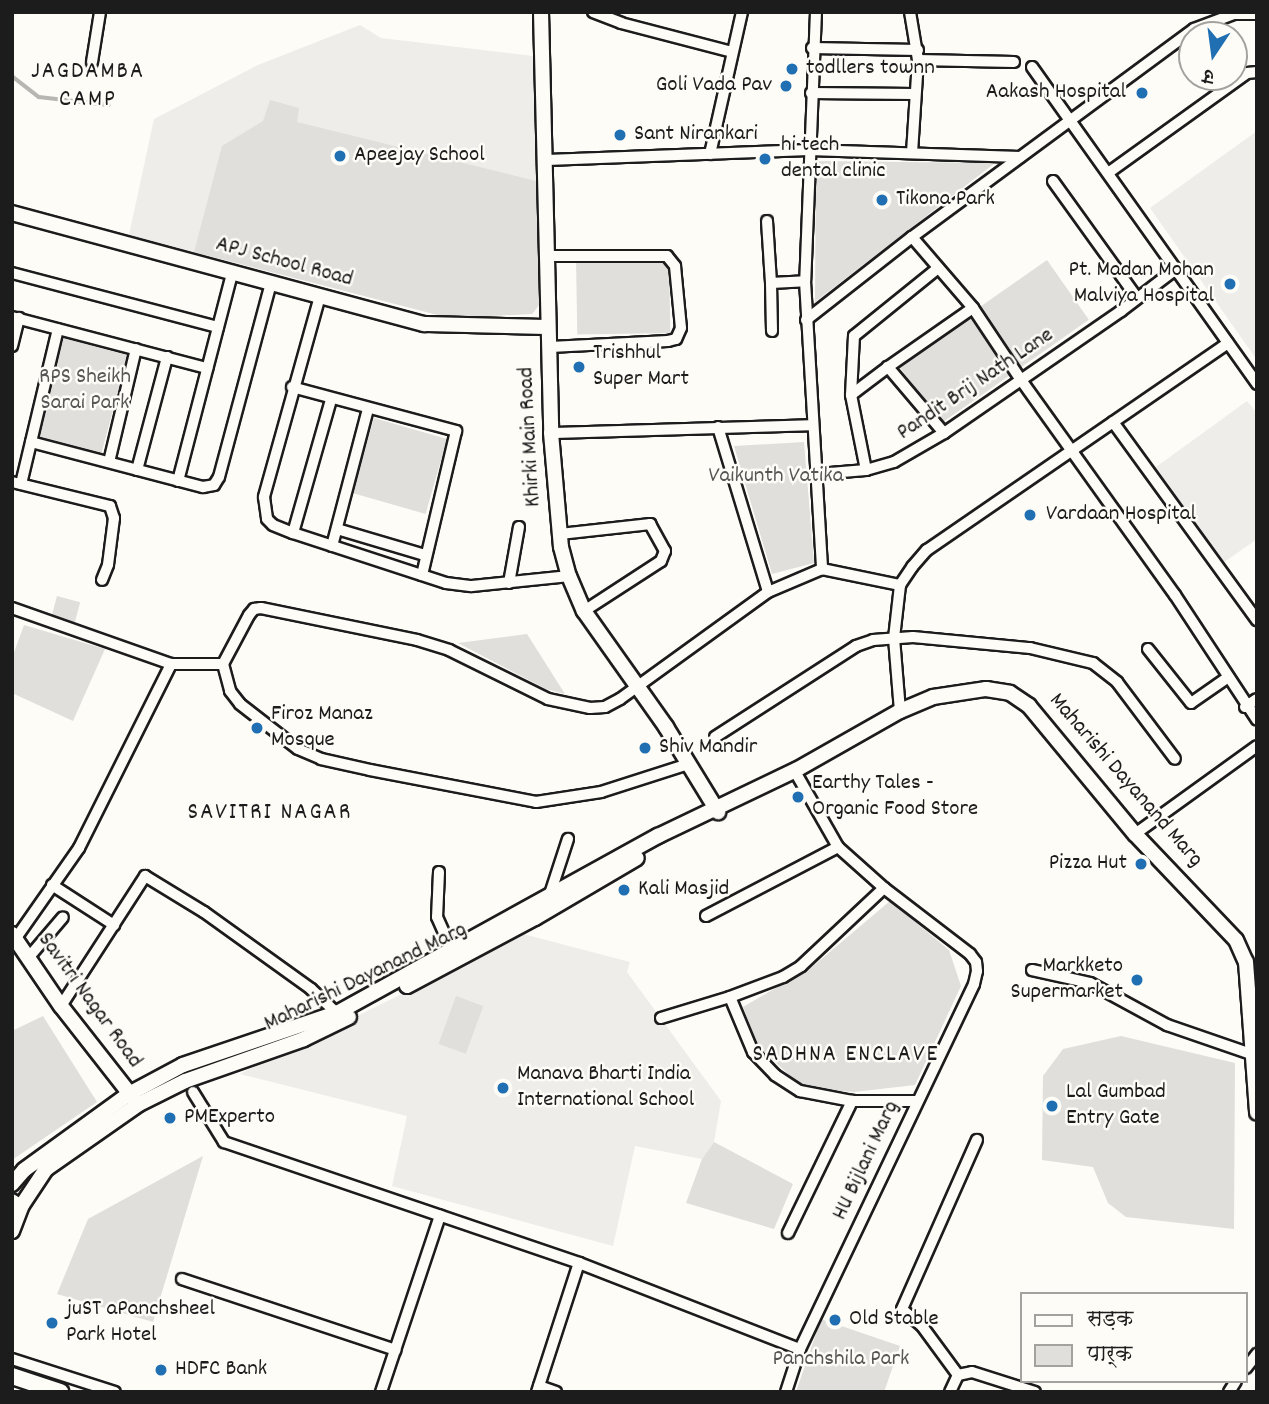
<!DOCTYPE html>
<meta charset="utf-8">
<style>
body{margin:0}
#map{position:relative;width:1269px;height:1404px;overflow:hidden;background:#fdfcf7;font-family:Dekko,"Playpen Sans Deva",sans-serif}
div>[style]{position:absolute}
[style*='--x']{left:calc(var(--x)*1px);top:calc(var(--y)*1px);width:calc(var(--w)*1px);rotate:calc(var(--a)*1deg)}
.built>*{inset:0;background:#eeede9}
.green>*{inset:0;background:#e0dfdb;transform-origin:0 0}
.stream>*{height:3.5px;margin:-1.75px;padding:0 1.75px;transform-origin:1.75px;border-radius:1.75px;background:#b7b6b2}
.roads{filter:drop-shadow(2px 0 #1c1c1c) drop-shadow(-2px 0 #1c1c1c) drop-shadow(0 2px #1c1c1c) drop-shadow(0 -2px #1c1c1c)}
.street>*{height:10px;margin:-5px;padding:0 5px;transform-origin:5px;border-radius:5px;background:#fdfcf7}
.secondary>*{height:14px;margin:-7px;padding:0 7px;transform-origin:7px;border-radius:7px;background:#fdfcf7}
.primary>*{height:16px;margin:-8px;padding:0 8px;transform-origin:8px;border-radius:8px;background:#fdfcf7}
.dots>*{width:19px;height:19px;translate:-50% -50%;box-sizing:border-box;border:4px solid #fdfcf7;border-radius:50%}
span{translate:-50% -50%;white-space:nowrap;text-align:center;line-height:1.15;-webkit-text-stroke:5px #fdfcf7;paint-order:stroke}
.poi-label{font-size:23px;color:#1c1c1c}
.left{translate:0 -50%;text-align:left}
.right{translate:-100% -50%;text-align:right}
.street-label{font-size:23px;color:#1c1c1c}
.park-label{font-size:23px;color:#575655}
.neighbourhood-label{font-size:24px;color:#1c1c1c;letter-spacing:2px}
.frame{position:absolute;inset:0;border:14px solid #1c1c1c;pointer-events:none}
.legend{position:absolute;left:1020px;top:1292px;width:228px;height:91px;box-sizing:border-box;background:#fdfcf7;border:2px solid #a3a29f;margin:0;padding:9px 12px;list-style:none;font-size:21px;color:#1c1c1c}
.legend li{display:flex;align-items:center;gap:14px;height:35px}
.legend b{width:35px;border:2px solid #a3a29f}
.north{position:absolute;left:1178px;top:21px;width:70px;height:70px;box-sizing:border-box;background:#fdfcf7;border:2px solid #a3a29f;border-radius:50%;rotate:193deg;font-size:19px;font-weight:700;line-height:28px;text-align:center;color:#1c1c1c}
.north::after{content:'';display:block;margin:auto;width:24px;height:32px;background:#1f6fb2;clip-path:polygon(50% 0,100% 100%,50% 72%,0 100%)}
</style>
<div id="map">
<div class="built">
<div style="clip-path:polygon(360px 25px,381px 38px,533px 56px,539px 305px,532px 314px,306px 281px,129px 235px,154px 119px,258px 65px)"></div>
<div style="clip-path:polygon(1257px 131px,1257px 360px,1150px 208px)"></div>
<div style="clip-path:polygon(1247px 401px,1257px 413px,1257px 539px,1223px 563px,1156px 467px)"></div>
<div style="clip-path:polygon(523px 934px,630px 962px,627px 972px,721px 1101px,714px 1142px,702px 1159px,635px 1146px,613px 1246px,392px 1186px,407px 1116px,240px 1074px)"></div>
</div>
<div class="green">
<div style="clip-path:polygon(270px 100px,299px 108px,297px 122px,536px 181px,539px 305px,532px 314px,449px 318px,194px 252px,222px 146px,263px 121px)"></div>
<div style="clip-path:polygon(816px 161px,995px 163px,815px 302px)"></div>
<div style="left:669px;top:258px;width:75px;height:93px;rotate:89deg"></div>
<div style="left:1047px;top:260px;width:73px;height:182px;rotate:55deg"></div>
<div style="left:63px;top:338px;width:67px;height:102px;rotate:15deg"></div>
<div style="left:374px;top:418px;width:76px;height:78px;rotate:16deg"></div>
<div style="clip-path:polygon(804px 442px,814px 563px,772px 574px,734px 446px)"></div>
<div style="left:57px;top:596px;width:24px;height:23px;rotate:15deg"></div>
<div style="clip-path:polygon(24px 625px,105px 649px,73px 721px,12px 693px,12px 658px)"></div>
<div style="clip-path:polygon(527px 634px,565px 694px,546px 689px,458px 643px)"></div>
<div style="clip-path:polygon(890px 901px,949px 950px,961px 986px,915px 1085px,854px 1092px,803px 1088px,758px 1046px,743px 1007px,812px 967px)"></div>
<div style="left:456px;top:996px;width:29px;height:51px;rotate:20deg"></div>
<div style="clip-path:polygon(43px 1016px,97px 1102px,12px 1160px,12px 1031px)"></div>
<div style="clip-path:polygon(1121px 1036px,1235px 1063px,1234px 1229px,1126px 1217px,1108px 1203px,1093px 1167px,1042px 1160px,1043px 1076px,1063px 1049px)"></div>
<div style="clip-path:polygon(714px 1142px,793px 1184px,774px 1229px,686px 1203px,702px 1159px)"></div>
<div style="clip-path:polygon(203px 1156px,153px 1322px,57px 1294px,88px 1219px)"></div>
<div style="clip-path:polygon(821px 1319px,900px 1346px,884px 1392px,796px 1392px)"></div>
</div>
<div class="stream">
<div style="--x:12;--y:76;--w:34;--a:38"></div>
<div style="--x:39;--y:97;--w:70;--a:6.5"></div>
</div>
<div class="roads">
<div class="street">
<div style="--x:593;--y:12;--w:30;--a:21"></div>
<div style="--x:621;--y:23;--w:115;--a:14.6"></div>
<div style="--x:816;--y:12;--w:269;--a:92.3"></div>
<div style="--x:805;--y:281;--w:289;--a:86.6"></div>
<div style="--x:910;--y:12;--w:49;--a:80.5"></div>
<div style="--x:918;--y:60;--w:92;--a:93.7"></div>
<div style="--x:812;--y:48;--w:106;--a:1.1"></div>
<div style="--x:918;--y:60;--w:96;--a:1.2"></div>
<div style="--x:92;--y:62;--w:51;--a:-80.9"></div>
<div style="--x:1032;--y:67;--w:389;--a:54.6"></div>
<div style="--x:811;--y:93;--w:103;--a:0.6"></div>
<div style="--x:710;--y:154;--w:146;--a:-77.3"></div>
<div style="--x:547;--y:160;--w:262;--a:-2.2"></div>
<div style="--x:809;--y:150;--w:211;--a:1.9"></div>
<div style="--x:1108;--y:173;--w:171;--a:-35.7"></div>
<div style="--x:1247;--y:73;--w:10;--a:-6"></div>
<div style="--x:1053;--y:181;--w:144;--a:54.3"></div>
<div style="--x:767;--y:221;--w:62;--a:86.3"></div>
<div style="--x:912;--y:237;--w:94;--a:49.3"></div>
<div style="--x:973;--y:308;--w:87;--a:56.3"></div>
<div style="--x:1021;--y:380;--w:264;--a:54.4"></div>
<div style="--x:1175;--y:595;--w:149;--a:56.7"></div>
<div style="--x:548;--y:256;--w:119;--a:0"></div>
<div style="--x:667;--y:256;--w:13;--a:51"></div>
<div style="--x:675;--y:266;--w:62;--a:84.5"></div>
<div style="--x:681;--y:328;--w:12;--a:114"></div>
<div style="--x:676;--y:339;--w:8;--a:166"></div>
<div style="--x:668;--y:341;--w:118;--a:177.1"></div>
<div style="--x:12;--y:273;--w:213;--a:14.7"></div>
<div style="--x:320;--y:296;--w:209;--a:105.6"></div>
<div style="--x:264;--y:497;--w:22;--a:82"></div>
<div style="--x:267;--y:519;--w:8;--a:45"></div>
<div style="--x:273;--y:525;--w:22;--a:22"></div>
<div style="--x:293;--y:533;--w:161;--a:18.1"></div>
<div style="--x:446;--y:583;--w:26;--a:7"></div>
<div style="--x:472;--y:586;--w:98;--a:-5.9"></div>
<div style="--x:12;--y:317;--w:202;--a:14.7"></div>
<div style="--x:806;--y:320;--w:135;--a:-38.1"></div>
<div style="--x:912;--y:237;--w:350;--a:-36.4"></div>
<div style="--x:1194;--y:29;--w:43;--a:-20.6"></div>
<div style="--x:1234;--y:14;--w:23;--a:0"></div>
<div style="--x:772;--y:331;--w:48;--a:-91.2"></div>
<div style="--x:771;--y:283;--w:34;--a:-3"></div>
<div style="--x:12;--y:346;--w:29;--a:-76"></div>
<div style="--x:292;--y:387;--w:170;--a:15"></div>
<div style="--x:456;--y:431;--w:148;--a:103.3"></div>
<div style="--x:851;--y:395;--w:59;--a:-87.1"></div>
<div style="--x:854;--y:336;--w:108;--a:-39"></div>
<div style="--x:1113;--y:422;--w:245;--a:54"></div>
<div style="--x:718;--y:427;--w:172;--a:73.1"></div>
<div style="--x:551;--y:433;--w:262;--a:-1.7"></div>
<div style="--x:944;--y:433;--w:87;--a:-130.3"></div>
<div style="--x:888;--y:367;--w:103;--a:-34.8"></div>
<div style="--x:31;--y:442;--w:178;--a:14.7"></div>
<div style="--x:203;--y:487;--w:11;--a:-10"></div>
<div style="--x:214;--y:485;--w:9;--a:-58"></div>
<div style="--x:219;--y:477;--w:201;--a:-75"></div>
<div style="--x:109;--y:462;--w:116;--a:-76.6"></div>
<div style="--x:137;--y:470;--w:117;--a:-75.1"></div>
<div style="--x:866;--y:470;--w:76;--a:-101.3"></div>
<div style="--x:851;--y:395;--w:46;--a:-37.1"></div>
<div style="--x:818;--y:474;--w:48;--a:-4.8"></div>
<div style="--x:866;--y:470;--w:29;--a:-16"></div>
<div style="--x:894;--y:462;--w:58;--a:-30.1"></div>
<div style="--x:944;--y:433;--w:215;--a:-34.6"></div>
<div style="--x:1121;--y:311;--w:69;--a:-37.4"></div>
<div style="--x:178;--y:481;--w:215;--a:-75.4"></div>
<div style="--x:12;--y:482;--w:101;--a:13.8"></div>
<div style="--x:110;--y:506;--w:13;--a:72"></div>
<div style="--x:114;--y:518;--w:47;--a:97.3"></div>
<div style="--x:108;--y:565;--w:16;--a:112"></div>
<div style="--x:21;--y:484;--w:159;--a:-76.6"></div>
<div style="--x:337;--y:529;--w:92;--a:16.5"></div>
<div style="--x:293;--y:533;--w:138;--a:-74.1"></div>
<div style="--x:560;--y:534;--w:91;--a:-6.3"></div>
<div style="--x:650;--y:524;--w:31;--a:61"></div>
<div style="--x:665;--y:551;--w:11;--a:112"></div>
<div style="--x:661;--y:561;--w:92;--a:147"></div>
<div style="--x:332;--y:546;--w:142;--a:-75.3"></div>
<div style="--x:509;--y:583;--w:57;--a:-79.9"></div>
<div style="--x:12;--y:608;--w:169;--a:19.4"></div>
<div style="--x:171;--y:664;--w:52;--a:0"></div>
<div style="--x:223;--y:664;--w:55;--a:-62"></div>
<div style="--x:249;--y:615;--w:8;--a:-50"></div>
<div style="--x:254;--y:609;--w:7;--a:-8"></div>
<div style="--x:261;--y:608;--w:159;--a:11.6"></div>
<div style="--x:417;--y:640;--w:34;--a:17"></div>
<div style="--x:449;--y:650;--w:110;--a:26.3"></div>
<div style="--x:548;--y:699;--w:43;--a:12.1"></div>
<div style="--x:590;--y:708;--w:15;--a:-4"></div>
<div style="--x:605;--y:707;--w:17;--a:-28"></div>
<div style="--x:620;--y:699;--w:183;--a:-35.9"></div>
<div style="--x:768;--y:592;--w:59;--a:-23.1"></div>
<div style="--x:822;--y:569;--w:80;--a:11.6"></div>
<div style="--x:1148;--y:649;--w:69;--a:51.5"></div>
<div style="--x:1191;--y:703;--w:44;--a:-34.8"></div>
<div style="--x:223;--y:664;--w:28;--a:75"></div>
<div style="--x:230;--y:691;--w:16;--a:52"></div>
<div style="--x:240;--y:704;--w:73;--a:37.8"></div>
<div style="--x:298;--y:749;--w:25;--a:23"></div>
<div style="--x:321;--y:759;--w:50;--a:12.7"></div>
<div style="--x:370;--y:770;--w:169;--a:10.9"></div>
<div style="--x:536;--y:802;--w:66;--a:-8.7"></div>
<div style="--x:601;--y:792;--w:91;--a:-17.8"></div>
<div style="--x:1245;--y:707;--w:14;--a:-34"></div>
<div style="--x:900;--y:711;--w:73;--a:-94.7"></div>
<div style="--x:894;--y:638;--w:53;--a:-83.5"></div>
<div style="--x:900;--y:585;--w:22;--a:-56"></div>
<div style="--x:912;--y:567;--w:23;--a:-49"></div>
<div style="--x:927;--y:550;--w:365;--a:-34.5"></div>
<div style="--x:715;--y:737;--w:168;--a:-32.8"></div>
<div style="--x:856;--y:646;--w:18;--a:-19"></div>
<div style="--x:873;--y:640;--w:40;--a:-4.3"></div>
<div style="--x:913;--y:637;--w:118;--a:5.4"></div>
<div style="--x:1030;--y:648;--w:65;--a:13.4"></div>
<div style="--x:1093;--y:663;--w:31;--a:38"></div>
<div style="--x:1117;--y:682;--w:96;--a:53"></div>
<div style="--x:1135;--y:834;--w:150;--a:-35.8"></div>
<div style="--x:439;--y:872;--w:45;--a:92.5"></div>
<div style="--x:437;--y:917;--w:36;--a:66"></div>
<div style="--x:52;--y:885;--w:74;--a:32.8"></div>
<div style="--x:550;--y:894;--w:58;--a:-71.9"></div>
<div style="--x:706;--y:916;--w:149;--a:-27.6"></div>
<div style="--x:16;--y:938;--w:110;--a:-55"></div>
<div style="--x:79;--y:848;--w:206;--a:-63.4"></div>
<div style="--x:29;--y:957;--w:52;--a:-49.6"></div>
<div style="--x:1032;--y:970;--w:59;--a:12.6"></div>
<div style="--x:1090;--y:983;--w:88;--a:28.6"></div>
<div style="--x:1167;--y:1025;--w:92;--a:19"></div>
<div style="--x:730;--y:997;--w:57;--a:-20.7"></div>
<div style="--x:783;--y:977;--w:21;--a:-31"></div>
<div style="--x:801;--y:966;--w:114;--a:-43.2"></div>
<div style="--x:61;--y:1006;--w:155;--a:-57.1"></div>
<div style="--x:145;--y:876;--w:69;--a:31.4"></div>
<div style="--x:204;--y:912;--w:132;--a:35.7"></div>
<div style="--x:311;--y:989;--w:35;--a:43"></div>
<div style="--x:661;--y:1018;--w:72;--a:-16.9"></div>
<div style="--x:730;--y:997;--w:60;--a:67.3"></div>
<div style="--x:753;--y:1052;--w:32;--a:46"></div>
<div style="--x:775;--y:1075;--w:30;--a:33"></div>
<div style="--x:800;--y:1091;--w:53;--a:10.9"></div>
<div style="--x:852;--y:1101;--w:64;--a:0"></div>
<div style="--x:193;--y:1092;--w:59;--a:58.2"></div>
<div style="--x:224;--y:1142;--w:375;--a:18.8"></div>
<div style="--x:579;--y:1263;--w:237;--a:21.3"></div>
<div style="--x:12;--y:1199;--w:12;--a:31"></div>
<div style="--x:788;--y:1233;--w:147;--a:-64.1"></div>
<div style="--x:182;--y:1279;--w:225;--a:18.4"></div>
<div style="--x:12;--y:1359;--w:108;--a:17.8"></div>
<div style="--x:1246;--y:1368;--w:18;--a:-52"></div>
<div style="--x:958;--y:1375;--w:61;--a:-126.3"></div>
<div style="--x:922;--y:1326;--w:26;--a:-140"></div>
<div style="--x:902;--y:1309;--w:185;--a:-66.1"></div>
<div style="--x:539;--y:1386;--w:18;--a:19"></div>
<div style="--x:381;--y:1392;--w:186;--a:-71.5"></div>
<div style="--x:537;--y:1392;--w:136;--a:-72"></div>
<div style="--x:786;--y:1392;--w:45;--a:-72"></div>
<div style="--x:800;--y:1349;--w:404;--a:-64.5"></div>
<div style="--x:974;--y:984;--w:13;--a:-77"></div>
<div style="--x:977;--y:971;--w:9;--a:-96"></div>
<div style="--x:976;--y:962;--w:10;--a:-127"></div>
<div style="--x:970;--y:954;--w:108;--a:-142.5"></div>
<div style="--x:884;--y:888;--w:62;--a:-138.3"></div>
<div style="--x:838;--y:847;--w:89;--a:-119.7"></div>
<div style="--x:950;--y:1392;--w:19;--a:-65"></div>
<div style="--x:958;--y:1375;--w:14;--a:-12"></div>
<div style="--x:972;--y:1372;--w:66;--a:17.6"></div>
<div style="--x:1229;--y:1392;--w:13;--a:-58"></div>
</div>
<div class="secondary">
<div style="--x:541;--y:12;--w:421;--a:88.6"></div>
<div style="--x:551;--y:433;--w:114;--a:85"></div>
<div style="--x:561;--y:547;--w:30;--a:75"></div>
<div style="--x:569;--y:576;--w:38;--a:67"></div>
<div style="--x:584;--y:611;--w:142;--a:54.7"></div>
<div style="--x:666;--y:727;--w:100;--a:58.5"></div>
<div style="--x:12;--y:213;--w:427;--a:15.1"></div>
<div style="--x:424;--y:324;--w:124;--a:1.4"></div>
<div style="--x:12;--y:934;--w:87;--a:55.8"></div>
<div style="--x:61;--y:1006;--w:118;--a:51.9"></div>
<div style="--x:407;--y:986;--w:145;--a:-28"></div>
<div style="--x:535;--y:918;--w:118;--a:-30.5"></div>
<div style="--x:12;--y:1184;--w:18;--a:-49"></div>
<div style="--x:24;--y:1170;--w:130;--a:-35.9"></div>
<div style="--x:129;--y:1094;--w:61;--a:-28.2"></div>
<div style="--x:183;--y:1065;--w:163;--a:-18.7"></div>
<div style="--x:337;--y:1013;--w:367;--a:-28.9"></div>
<div style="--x:658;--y:836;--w:153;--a:-25.6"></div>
<div style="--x:796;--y:770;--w:120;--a:-29.6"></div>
<div style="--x:900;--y:711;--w:36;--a:-23"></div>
<div style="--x:933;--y:697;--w:54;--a:-8.6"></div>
<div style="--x:986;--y:689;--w:24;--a:9"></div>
<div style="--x:1010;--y:693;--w:23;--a:34"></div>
<div style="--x:1029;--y:706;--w:166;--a:50.4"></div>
<div style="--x:1135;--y:834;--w:146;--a:46.4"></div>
<div style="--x:1236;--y:940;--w:24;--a:66"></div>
<div style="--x:1246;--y:962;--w:151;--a:85.8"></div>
<div style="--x:12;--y:1231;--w:28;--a:-69"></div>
<div style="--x:22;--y:1205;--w:43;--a:-56.3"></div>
<div style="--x:46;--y:1169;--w:113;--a:-35"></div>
<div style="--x:139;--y:1104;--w:51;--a:-26.6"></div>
<div style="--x:185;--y:1081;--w:126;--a:-19.4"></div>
<div style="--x:304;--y:1039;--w:50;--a:-26.1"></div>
</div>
<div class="primary">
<div style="--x:12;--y:1376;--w:51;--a:18.4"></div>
</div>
</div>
<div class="dots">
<div style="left:792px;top:69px;background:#1f6fb2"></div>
<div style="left:786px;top:86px;background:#1f6fb2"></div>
<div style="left:1142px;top:93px;background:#1f6fb2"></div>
<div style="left:620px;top:135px;background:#1f6fb2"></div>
<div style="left:340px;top:156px;background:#1f6fb2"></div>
<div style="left:765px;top:159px;background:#1f6fb2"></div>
<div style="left:882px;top:200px;background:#1f6fb2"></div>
<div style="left:1230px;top:284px;background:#1f6fb2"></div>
<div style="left:579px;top:367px;background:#1f6fb2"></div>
<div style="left:1030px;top:515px;background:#1f6fb2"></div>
<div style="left:257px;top:728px;background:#1f6fb2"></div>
<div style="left:645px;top:748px;background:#1f6fb2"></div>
<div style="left:798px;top:797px;background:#1f6fb2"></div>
<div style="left:1141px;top:864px;background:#1f6fb2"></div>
<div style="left:624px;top:890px;background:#1f6fb2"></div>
<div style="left:1137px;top:980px;background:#1f6fb2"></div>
<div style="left:503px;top:1088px;background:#1f6fb2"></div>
<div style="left:1052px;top:1106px;background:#1f6fb2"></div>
<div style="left:170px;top:1118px;background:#1f6fb2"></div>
<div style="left:835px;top:1320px;background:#1f6fb2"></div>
<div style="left:52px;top:1323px;background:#1f6fb2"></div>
<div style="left:161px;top:1370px;background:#1f6fb2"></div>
</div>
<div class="poi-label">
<span class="left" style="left:806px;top:69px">todllers townn</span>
<span class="right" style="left:772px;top:86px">Goli Vada Pav</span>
<span class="right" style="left:1126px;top:93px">Aakash Hospital</span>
<span class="left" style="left:634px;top:135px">Sant Nirankari</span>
<span class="left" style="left:781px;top:159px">hi tech<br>dental clinic</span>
<span class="left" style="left:354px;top:156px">Apeejay School</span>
<span class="left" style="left:896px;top:200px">Tikona Park</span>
<span class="right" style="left:1214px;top:284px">Pt. Madan Mohan<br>Malviya Hospital</span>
<span class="left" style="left:593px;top:367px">Trishhul<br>Super Mart</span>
<span class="left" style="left:1046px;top:515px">Vardaan Hospital</span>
<span class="left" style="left:271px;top:728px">Firoz Manaz<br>Mosque</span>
<span class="left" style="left:659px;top:748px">Shiv Mandir</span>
<span class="left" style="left:812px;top:797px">Earthy Tales -<br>Organic Food Store</span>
<span class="right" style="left:1127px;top:864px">Pizza Hut</span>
<span class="left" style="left:638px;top:890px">Kali Masjid</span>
<span class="right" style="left:1123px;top:980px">Markketo<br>Supermarket</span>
<span class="left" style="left:517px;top:1088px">Manava Bharti India<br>International School</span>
<span class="left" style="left:1066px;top:1106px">Lal Gumbad<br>Entry Gate</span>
<span class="left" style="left:184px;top:1118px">PMExperto</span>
<span class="left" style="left:66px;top:1323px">juST aPanchsheel<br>Park Hotel</span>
<span class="left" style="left:849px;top:1320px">Old Stable</span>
<span class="left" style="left:175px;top:1370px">HDFC Bank</span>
</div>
<div class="street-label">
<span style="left:284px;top:263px;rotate:15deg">APJ School Road</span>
<span style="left:976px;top:385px;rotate:-34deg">Pandit Brij Nath Lane</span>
<span style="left:531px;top:437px;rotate:-93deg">Khirki Main Road</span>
<span style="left:1125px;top:781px;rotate:49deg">Maharishi Dayanand Marg</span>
<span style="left:366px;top:978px;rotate:-26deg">Maharishi Dayanand Marg</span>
<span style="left:89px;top:1001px;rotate:54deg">Savitri Nagar Road</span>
<span style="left:867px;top:1161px;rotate:-65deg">HU Bijlani Marg</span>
</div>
<div class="park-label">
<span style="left:85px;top:391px">RPS Sheikh<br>Sarai Park</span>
<span style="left:776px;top:477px">Vaikunth Vatika</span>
<span style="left:841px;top:1360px">Panchshila Park</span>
</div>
<div class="neighbourhood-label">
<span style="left:88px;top:87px">JAGDAMBA<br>CAMP</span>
<span style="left:270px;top:814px">SAVITRI NAGAR</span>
<span style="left:846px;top:1056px">SADHNA ENCLAVE</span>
</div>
<div class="frame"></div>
<ul class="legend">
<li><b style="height:9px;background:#fdfcf7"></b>सड़क</li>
<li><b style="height:19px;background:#e0dfdb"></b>पार्क</li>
</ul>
<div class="north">उ</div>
</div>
